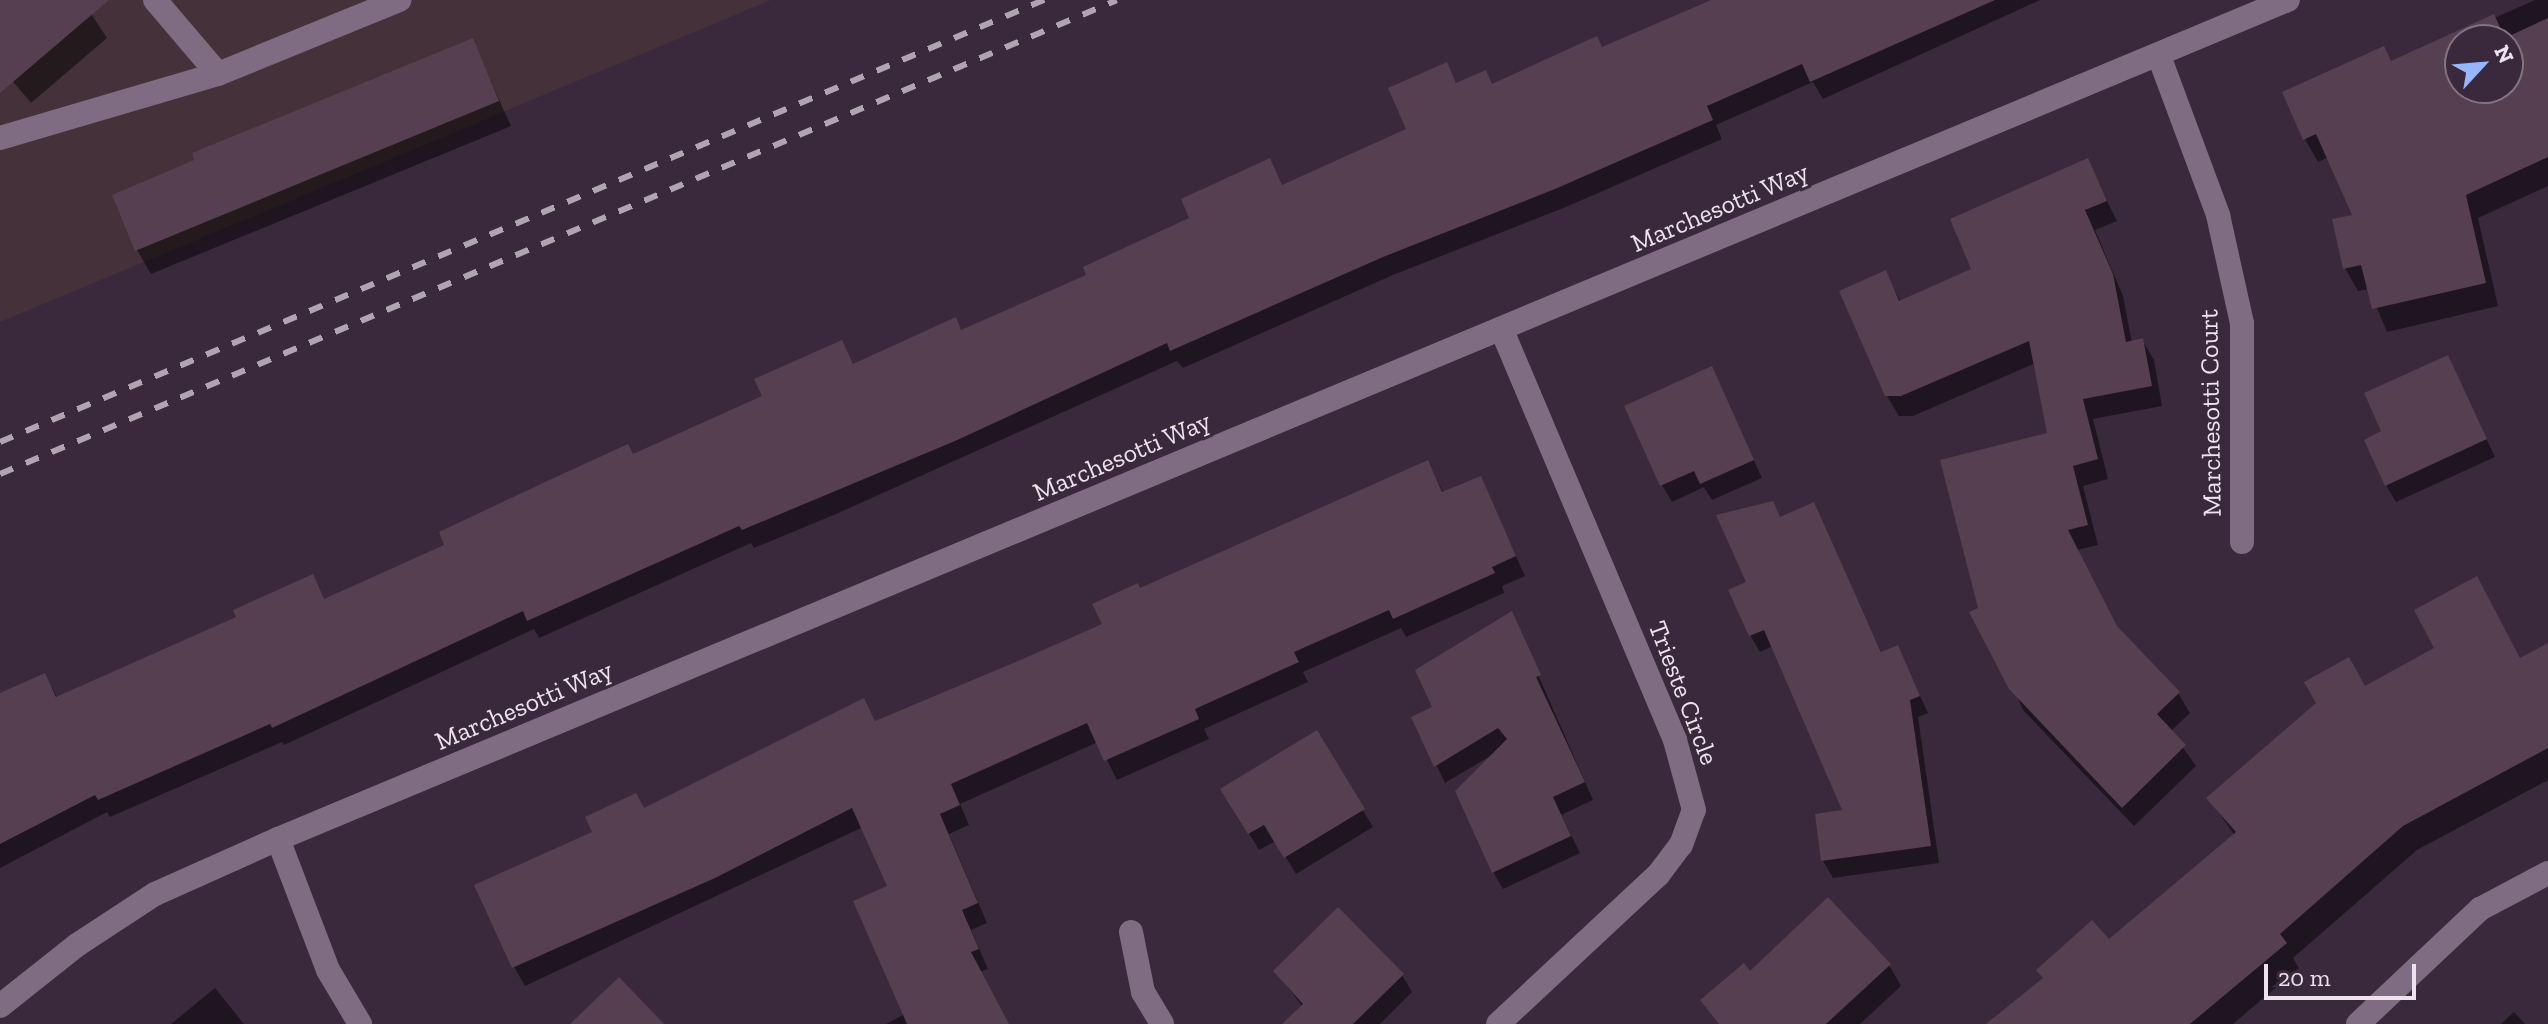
<!DOCTYPE html>
<style>
body{margin:0}
#map{position:relative;width:2548px;height:1024px;overflow:hidden;background:#3a293c;font-family:"Zilla Slab",serif}
div>[style]{position:absolute}
[style*='--x']{left:calc(var(--x)*1px);top:calc(var(--y)*1px);width:calc(var(--w)*1px);rotate:calc(var(--a)*1deg)}
.industrial>*{inset:0;background:#453139}
.shadow>*{inset:0;background:#0007}
.building>*{inset:0;background:#553f50}
.minor>*{height:24px;margin:-12px;padding:0 12px;transform-origin:12px;border-radius:12px;background:#7f6c82}
.rail>*{height:6px;margin-top:-3px;transform-origin:0;background:repeating-linear-gradient(90deg,#b1a4b2 0 14px,transparent 0 28px)}
span{translate:-50% -50%;white-space:nowrap;text-align:center;line-height:1.15;-webkit-text-stroke:6px #3a293c;paint-order:stroke}
.street-label{font-size:26px;color:#ede2ee}
.north{position:absolute;left:2444px;top:24px;width:80px;height:80px;box-sizing:border-box;background:#3a293c;border:2px solid #827383;border-radius:50%;rotate:64deg;font-size:22px;font-weight:700;line-height:32px;text-align:center;color:#ede2ee}
.north::after{content:'';display:block;margin:auto;width:28px;height:36px;background:#97b6fd;clip-path:polygon(50% 0,100% 100%,50% 72%,0 100%)}
.scale{position:absolute;left:2264px;top:964px;width:152px;height:36px;box-sizing:border-box;border:4px solid #ede2ee;border-top:0;padding-left:10px;font-size:24px;line-height:28px;white-space:nowrap;color:#ede2ee;-webkit-text-stroke:6px #3a293c;paint-order:stroke}
</style>
<div id="map">
<div class="industrial">
<div style="clip-path:polygon(0 0,771px 0,0 322px)"></div>
</div>
<div class="shadow">
<div style="clip-path:polygon(0 0,82px 0,107px 38px,31px 103px,0 66px)"></div>
<div style="clip-path:polygon(1716px 0,2040px 0,1823px 99px,1813px 82px,1716px 125px,1722px 139px,1566px 207px,1393px 275px,1183px 368px,1177px 361px,836px 514px,754px 548px,751px 543px,539px 638px,534px 629px,284px 745px,282px 742px,110px 817px,107px 812px,0 868px,0 708px,45px 675px,58px 699px,325px 601px,765px 397px,842px 342px,854px 366px,962px 332px,1089px 276px,1192px 219px,1269px 161px,1283px 187px,1409px 130px,1446px 64px,1457px 85px,1493px 86px,1602px 49px)"></div>
<div style="clip-path:polygon(evenodd,2535px 0,2548px 0,2548px 186px,2478px 218px,2498px 306px,2387px 332px,2369px 289px,2358px 291px,2345px 268px,2355px 216px,2329px 157px,2318px 162px,2305px 139px,2392px 63px,2535px 0,2460px 40px,2508px 40px,2508px 88px,2460px 88px,2460px 40px)"></div>
<div style="clip-path:polygon(472px 40px,511px 126px,151px 274px,137px 250px)"></div>
<div style="clip-path:polygon(2087px 161px,2117px 221px,2095px 230px,2123px 296px,2132px 343px,2142px 340px,2154px 360px,2162px 406px,2093px 419px,2108px 479px,2083px 486px,2098px 545px,2077px 550px,2118px 631px,2178px 693px,2190px 713px,2171px 731px,2196px 766px,2134px 826px,2023px 710px,1980px 609px,2050px 434px,2036px 363px,1913px 416px,1899px 416px,1887px 396px,1885px 273px,1901px 302px,1974px 270px)"></div>
<div style="clip-path:polygon(2448px 357px,2495px 457px,2396px 502px,2386px 485px,2384px 432px)"></div>
<div style="clip-path:polygon(1711px 369px,1762px 478px,1712px 500px,1704px 487px,1672px 502px,1662px 485px)"></div>
<div style="clip-path:polygon(1428px 462px,1444px 494px,1480px 478px,1525px 576px,1502px 586px,1504px 593px,1406px 637px,1401px 628px,1303px 672px,1308px 682px,1204px 729px,1209px 739px,1117px 780px,1098px 742px,960px 804px,969px 825px,949px 834px,987px 923px,971px 930px,988px 969px,980px 972px,1008px 1024px,886px 1024px,905px 1014px,890px 887px,863px 827px,525px 986px,514px 967px,644px 810px,864px 700px,876px 723px,1104px 625px,1140px 590px)"></div>
<div style="clip-path:polygon(1813px 505px,1882px 653px,1897px 647px,1928px 713px,1918px 717px,1939px 863px,1833px 878px,1823px 861px,1817px 816px,1845px 812px,1773px 646px,1760px 652px,1750px 635px,1749px 583px,1781px 519px)"></div>
<div style="clip-path:polygon(1511px 613px,1593px 800px,1561px 815px,1580px 853px,1503px 889px,1493px 872px,1492px 755px,1445px 783px,1414px 718px,1434px 708px)"></div>
<div style="clip-path:polygon(2520px 660px,2548px 666px,2548px 780px,2417px 850px,2293px 958px,2299px 968px,2233px 1024px,1992px 1024px,2044px 980px,2038px 971px,2109px 942px,2235px 836px,2209px 798px,2365px 688px)"></div>
<div style="clip-path:polygon(1316px 733px,1373px 827px,1296px 874px,1276px 841px,1259px 850px,1223px 790px)"></div>
<div style="clip-path:polygon(1889px 965px,1901px 986px,1860px 1024px,1722px 1024px,1702px 1001px,1750px 974px)"></div>
<div style="clip-path:polygon(1275px 971px,1402px 975px,1412px 992px,1380px 1024px,1296px 1024px,1303px 1007px)"></div>
<div style="clip-path:polygon(215px 988px,244px 1024px,171px 1024px)"></div>
<div style="clip-path:polygon(2514px 1012px,2525px 1024px,2501px 1024px)"></div>
</div>
<div class="building">
<div style="clip-path:polygon(0 0,109px 0,0 93px)"></div>
<div style="clip-path:polygon(1711px 0,1995px 0,1810px 82px,1802px 64px,1707px 106px,1713px 120px,1555px 189px,1383px 257px,1170px 351px,1167px 343px,955px 441px,742px 530px,739px 526px,527px 621px,523px 611px,272px 728px,270px 724px,98px 800px,95px 795px,0 844px,0 693px,45px 673px,56px 697px,236px 617px,233px 610px,313px 574px,324px 599px,444px 545px,439px 532px,545px 482px,628px 444px,633px 454px,762px 396px,754px 379px,842px 340px,853px 364px,956px 317px,961px 330px,1086px 275px,1083px 267px,1189px 218px,1181px 199px,1270px 158px,1282px 185px,1406px 129px,1388px 88px,1447px 62px,1456px 83px,1486px 70px,1492px 84px,1597px 36px,1602px 47px)"></div>
<div style="clip-path:polygon(evenodd,2494px 14px,2505px 38px,2548px 18px,2548px 157px,2466px 195px,2486px 283px,2372px 309px,2361px 265px,2343px 269px,2332px 219px,2352px 215px,2316px 134px,2303px 140px,2282px 92px,2384px 46px,2391px 61px,2494px 14px,2460px 40px,2508px 40px,2508px 88px,2460px 88px,2460px 40px)"></div>
<div style="clip-path:polygon(473px 38px,499px 101px,135px 251px,112px 195px,194px 160px,192px 153px)"></div>
<div style="clip-path:polygon(2088px 158px,2107px 201px,2085px 210px,2113px 274px,2126px 342px,2143px 338px,2152px 386px,2083px 399px,2098px 459px,2073px 466px,2088px 525px,2068px 530px,2117px 626px,2180px 692px,2157px 714px,2186px 745px,2122px 808px,2009px 689px,1969px 612px,1978px 608px,1940px 460px,2047px 433px,2029px 341px,1901px 396px,1885px 396px,1839px 291px,1886px 270px,1899px 301px,1971px 269px,1950px 219px)"></div>
<div style="clip-path:polygon(2448px 355px,2487px 439px,2385px 486px,2364px 440px,2381px 431px,2364px 393px)"></div>
<div style="clip-path:polygon(1712px 366px,1754px 460px,1700px 484px,1694px 471px,1660px 486px,1624px 406px)"></div>
<div style="clip-path:polygon(1428px 460px,1442px 492px,1481px 476px,1516px 556px,1492px 567px,1495px 573px,1393px 619px,1389px 610px,1294px 652px,1299px 662px,1195px 709px,1199px 719px,1104px 761px,1087px 723px,951px 784px,960px 805px,940px 814px,978px 903px,962px 910px,979px 949px,971px 952px,1009px 1024px,907px 1024px,853px 901px,887px 886px,852px 808px,715px 878px,512px 968px,474px 885px,592px 832px,585px 817px,636px 793px,644px 808px,864px 698px,875px 721px,1025px 658px,1102px 624px,1092px 604px,1138px 583px,1140px 588px)"></div>
<div style="clip-path:polygon(1773px 501px,1780px 517px,1814px 502px,1881px 652px,1898px 645px,1920px 696px,1910px 700px,1931px 846px,1821px 861px,1815px 814px,1842px 810px,1764px 630px,1749px 636px,1728px 590px,1746px 582px,1716px 515px)"></div>
<div style="clip-path:polygon(2477px 576px,2520px 658px,2548px 643px,2548px 748px,2403px 826px,2280px 934px,2287px 943px,2190px 1024px,1986px 1024px,2043px 978px,2036px 970px,2092px 920px,2109px 939px,2236px 832px,2206px 798px,2316px 703px,2304px 682px,2349px 657px,2365px 686px,2434px 648px,2414px 610px)"></div>
<div style="clip-path:polygon(1512px 611px,1541px 675px,1536px 677px,1585px 782px,1553px 797px,1571px 836px,1492px 873px,1455px 791px,1507px 739px,1498px 728px,1434px 767px,1411px 717px,1432px 707px,1415px 670px)"></div>
<div style="clip-path:polygon(1317px 730px,1365px 809px,1284px 858px,1264px 825px,1248px 834px,1220px 789px)"></div>
<div style="clip-path:polygon(1828px 897px,1891px 964px,1826px 1024px,1719px 1024px,1700px 1000px,1744px 963px,1750px 971px)"></div>
<div style="clip-path:polygon(1338px 907px,1404px 974px,1353px 1024px,1282px 1024px,1303px 1004px,1273px 971px)"></div>
<div style="clip-path:polygon(619px 977px,664px 1024px,570px 1024px)"></div>
</div>
<div class="minor">
<div style="--x:155;--y:0;--w:97;--a:49.6"></div>
<div style="--x:218;--y:74;--w:196;--a:-22.2"></div>
<div style="--x:2159;--y:56;--w:170;--a:69.6"></div>
<div style="--x:2218;--y:215;--w:111;--a:77.5"></div>
<div style="--x:2242;--y:323;--w:219;--a:90"></div>
<div style="--x:0;--y:138;--w:227;--a:-16.4"></div>
<div style="--x:278;--y:839;--w:140;--a:69.1"></div>
<div style="--x:328;--y:970;--w:63;--a:59.3"></div>
<div style="--x:1131;--y:932;--w:61;--a:78.7"></div>
<div style="--x:1143;--y:992;--w:37;--a:59"></div>
<div style="--x:0;--y:1006;--w:98;--a:-38.4"></div>
<div style="--x:77;--y:945;--w:93;--a:-33.2"></div>
<div style="--x:155;--y:894;--w:135;--a:-24.1"></div>
<div style="--x:278;--y:839;--w:2178;--a:-22.66"></div>
<div style="--x:1498;--y:1024;--w:219;--a:-43"></div>
<div style="--x:1658;--y:875;--w:38;--a:-53"></div>
<div style="--x:1681;--y:845;--w:37;--a:-70"></div>
<div style="--x:1694;--y:810;--w:73;--a:-105.2"></div>
<div style="--x:1675;--y:740;--w:446;--a:-112.9"></div>
<div style="--x:2358;--y:1024;--w:168;--a:-43.3"></div>
<div style="--x:2480;--y:909;--w:77;--a:-27.9"></div>
</div>
<div class="rail">
<div style="--x:0;--y:442;--w:1134;--a:-22.95"></div>
<div style="--x:0;--y:474;--w:1213;--a:-22.99"></div>
</div>
<div class="street-label">
<span style="left:1720px;top:208px;rotate:-23deg">Marchesotti Way</span>
<span style="left:2211px;top:413px;rotate:-91deg">Marchesotti Court</span>
<span style="left:1122px;top:457px;rotate:-23deg">Marchesotti Way</span>
<span style="left:1683px;top:693px;rotate:69deg">Trieste Circle</span>
<span style="left:524px;top:706px;rotate:-23deg">Marchesotti Way</span>
</div>
<div class="north">N</div>
<div class="scale">20 m</div>
</div>
